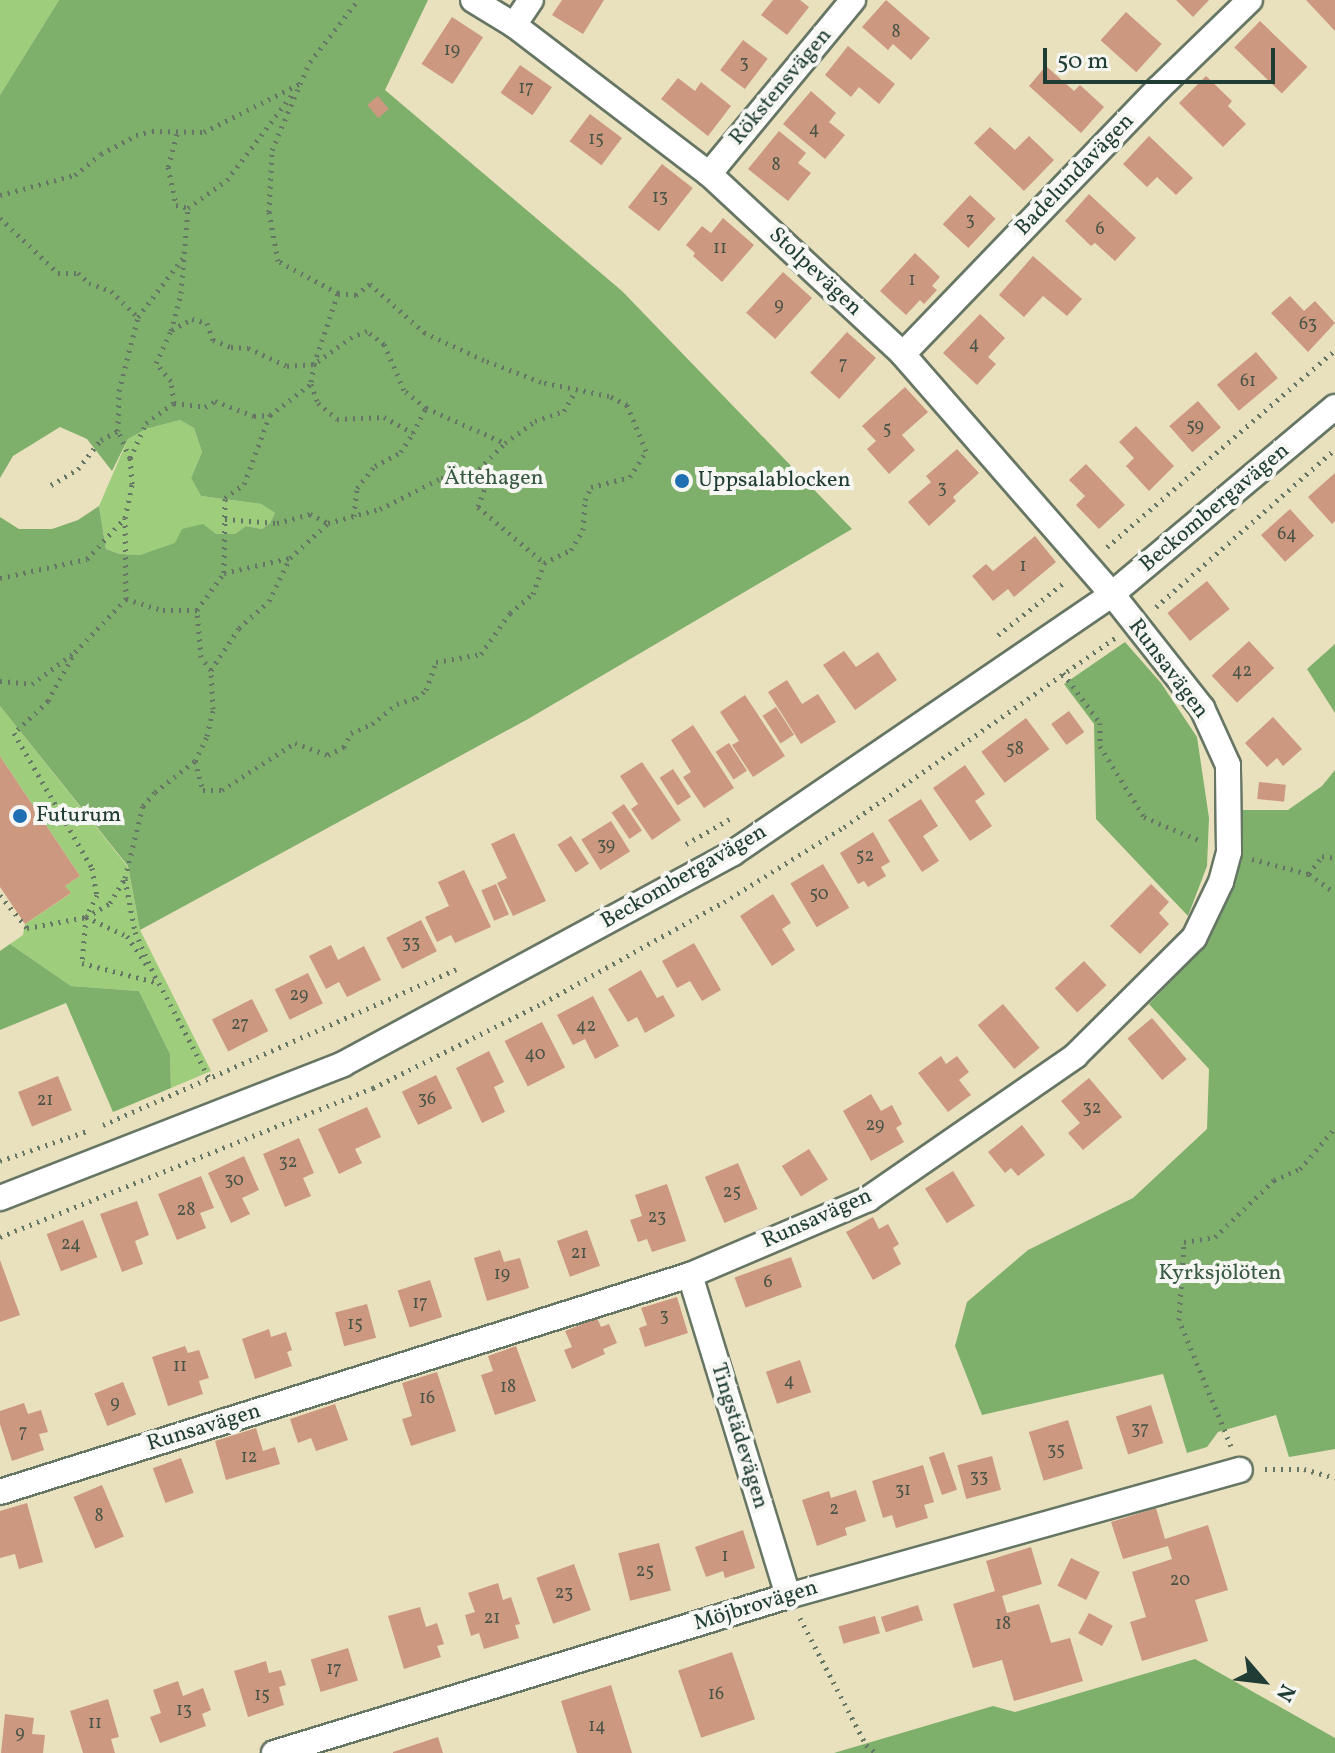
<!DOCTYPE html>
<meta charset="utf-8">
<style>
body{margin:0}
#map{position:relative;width:1335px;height:1753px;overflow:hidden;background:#e9e0bd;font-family:Vollkorn,serif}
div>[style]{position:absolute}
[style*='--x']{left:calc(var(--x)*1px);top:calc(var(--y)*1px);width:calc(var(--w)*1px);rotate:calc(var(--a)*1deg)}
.green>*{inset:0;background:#9ecd7c}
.forest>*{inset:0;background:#7eb06c}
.building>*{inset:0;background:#cc9980;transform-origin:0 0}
.path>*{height:5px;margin-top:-2.5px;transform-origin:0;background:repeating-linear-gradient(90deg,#667664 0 2px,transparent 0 8px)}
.roads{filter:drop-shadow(2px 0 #667664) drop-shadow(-2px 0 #667664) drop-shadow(0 2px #667664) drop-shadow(0 -2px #667664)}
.street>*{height:24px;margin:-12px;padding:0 12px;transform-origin:12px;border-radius:12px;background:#fff}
.dots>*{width:22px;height:22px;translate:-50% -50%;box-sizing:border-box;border:4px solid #f6f6f2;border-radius:50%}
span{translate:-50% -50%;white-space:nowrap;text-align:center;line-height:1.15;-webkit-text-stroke:8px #f6f6f2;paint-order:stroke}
.number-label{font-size:18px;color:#4a5447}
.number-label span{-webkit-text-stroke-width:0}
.street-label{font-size:22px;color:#1f3d34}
.park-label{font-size:22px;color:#385a42}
.poi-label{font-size:22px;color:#1f3d34}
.left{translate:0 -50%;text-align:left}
.north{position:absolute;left:1223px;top:1641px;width:80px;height:80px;-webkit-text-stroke:6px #f6f6f2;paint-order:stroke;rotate:118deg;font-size:22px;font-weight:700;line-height:32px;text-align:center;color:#1f3d34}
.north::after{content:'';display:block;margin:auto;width:28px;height:36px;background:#1f3d34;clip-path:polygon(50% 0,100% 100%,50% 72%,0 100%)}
.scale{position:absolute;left:1043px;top:48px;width:232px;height:36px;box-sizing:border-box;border:4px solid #1f3d34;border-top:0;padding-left:10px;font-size:24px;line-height:28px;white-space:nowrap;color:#1f3d34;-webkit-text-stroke:6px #f6f6f2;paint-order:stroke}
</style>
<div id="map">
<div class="green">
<div style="clip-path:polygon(0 0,59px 0,0 95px)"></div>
<div style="clip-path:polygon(180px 420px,194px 428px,202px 452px,191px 478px,201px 496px,261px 504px,275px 513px,270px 523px,262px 529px,246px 526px,235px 534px,216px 534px,140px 555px,120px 554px,106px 549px,99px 506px,128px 439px,146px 429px)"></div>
<div style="clip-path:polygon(0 706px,128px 867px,140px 930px,211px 1071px,171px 1088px,170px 1054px,139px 991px,71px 986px,10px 944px,23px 935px,25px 924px,70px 894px,65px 886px,80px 876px,0 756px)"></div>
</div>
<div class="forest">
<div style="clip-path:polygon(59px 0,428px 0,385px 90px,622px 291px,852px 529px,528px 719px,140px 930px,128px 866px,0 706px,0 517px,19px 529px,52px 529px,78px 520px,99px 506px,106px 549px,120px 554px,140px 555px,175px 543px,182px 529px,203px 524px,216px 534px,235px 534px,246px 526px,262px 529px,270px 523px,275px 513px,261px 504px,201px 496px,191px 478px,202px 452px,194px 428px,180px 420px,146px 429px,128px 439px,112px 471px,87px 439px,60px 427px,13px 456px,0 478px,0 95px)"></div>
<div style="clip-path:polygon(1125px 642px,1161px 683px,1197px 737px,1209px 818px,1207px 866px,1188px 916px,1096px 819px,1094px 724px,1064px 684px)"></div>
<div style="clip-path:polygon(1335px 644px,1335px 713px,1307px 669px)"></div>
<div style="clip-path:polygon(1335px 770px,1335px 1449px,1289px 1457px,1276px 1415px,1218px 1432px,1207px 1447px,1187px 1453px,1163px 1374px,982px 1415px,955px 1346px,967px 1302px,1028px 1250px,1133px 1198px,1207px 1129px,1209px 1069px,1149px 1004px,1206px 945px,1236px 881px,1240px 810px,1288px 810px,1322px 786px)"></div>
<div style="clip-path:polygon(10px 944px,71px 986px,139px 991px,170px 1054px,171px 1088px,113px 1112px,66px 1003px,0 1030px,0 951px)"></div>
<div style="clip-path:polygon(1195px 1659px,1335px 1738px,1335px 1753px,834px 1753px,993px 1706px,1015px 1712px)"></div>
</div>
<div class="building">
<div style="clip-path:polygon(562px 0,604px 0,583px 34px,552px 15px)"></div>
<div style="clip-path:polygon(773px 0,800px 0,809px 7px,787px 35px,761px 15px)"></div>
<div style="clip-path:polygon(886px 0,930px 38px,911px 60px,893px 44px,888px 50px,862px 27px)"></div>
<div style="clip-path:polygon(1176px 0,1209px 0,1193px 17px)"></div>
<div style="clip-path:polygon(1306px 0,1335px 0,1335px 31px)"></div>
<div style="left:1126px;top:12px;width:48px;height:38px;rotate:42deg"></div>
<div style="left:452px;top:17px;width:37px;height:56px;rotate:33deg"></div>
<div style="left:1260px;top:21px;width:66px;height:37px;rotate:44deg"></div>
<div style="left:743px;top:40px;width:31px;height:38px;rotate:37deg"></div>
<div style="clip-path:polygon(848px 46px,895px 84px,879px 104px,859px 87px,851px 97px,825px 75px)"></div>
<div style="left:520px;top:65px;width:39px;height:34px;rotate:35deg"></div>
<div style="clip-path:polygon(1046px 66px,1074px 91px,1080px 85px,1104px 107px,1081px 133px,1029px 86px)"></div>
<div style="clip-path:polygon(1206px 76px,1232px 101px,1228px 106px,1246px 124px,1223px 147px,1179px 103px)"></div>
<div style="clip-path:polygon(678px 78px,695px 91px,701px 82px,731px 106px,708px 136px,661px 99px)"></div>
<div style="clip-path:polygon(811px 91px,836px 113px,829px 122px,845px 135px,825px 159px,783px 124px)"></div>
<div style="left:378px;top:96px;width:17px;height:14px;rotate:50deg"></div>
<div style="left:590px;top:114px;width:40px;height:34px;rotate:37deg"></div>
<div style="clip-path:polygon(990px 127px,1015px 150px,1029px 136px,1054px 160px,1024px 191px,974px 143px)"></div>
<div style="clip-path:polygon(779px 131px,806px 153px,798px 163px,811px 173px,788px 201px,748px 169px)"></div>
<div style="clip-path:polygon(1149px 136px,1193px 178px,1176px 195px,1157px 177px,1147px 187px,1123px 164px)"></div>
<div style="left:662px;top:164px;width:39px;height:55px;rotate:38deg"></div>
<div style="clip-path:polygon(1089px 194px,1136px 238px,1115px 261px,1095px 243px,1091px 246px,1065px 221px)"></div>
<div style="left:970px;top:195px;width:35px;height:40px;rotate:43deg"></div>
<div style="clip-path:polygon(723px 218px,754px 245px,722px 282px,693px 256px,695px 253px,686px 245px,702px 226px,711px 233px)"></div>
<div style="clip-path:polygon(915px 253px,940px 277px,932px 286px,937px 290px,924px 304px,920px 300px,906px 315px,880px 291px)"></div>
<div style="clip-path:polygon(1033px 256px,1082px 299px,1067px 316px,1043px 296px,1024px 317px,999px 295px)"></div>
<div style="left:783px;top:272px;width:39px;height:55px;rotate:42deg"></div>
<div style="clip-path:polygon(1290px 296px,1304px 311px,1315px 301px,1335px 323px,1308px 352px,1271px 313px)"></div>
<div style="clip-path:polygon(980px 314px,1005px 338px,988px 357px,996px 364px,977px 385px,943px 353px)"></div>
<div style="left:847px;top:332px;width:39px;height:55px;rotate:42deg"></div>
<div style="left:1256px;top:352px;width:34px;height:51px;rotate:50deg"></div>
<div style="clip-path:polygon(905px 387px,928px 412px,902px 435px,915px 450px,889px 474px,867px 449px,876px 441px,862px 426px)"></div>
<div style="left:1198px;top:401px;width:35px;height:38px;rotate:49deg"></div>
<div style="clip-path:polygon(1136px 426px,1174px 466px,1149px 491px,1126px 466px,1134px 458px,1119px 442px)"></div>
<div style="clip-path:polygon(957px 449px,979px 473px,953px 497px,956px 501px,929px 526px,908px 502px,931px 482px,926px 476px)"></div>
<div style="clip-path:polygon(1086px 464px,1125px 505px,1099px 529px,1076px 505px,1085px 496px,1069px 480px)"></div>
<div style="clip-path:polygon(1335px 473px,1335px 521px,1332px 524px,1308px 497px)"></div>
<div style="left:1290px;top:509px;width:36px;height:39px;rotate:48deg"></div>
<div style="clip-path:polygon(1035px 536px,1056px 562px,1014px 597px,1008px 589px,993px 601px,972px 576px,986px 564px,993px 571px)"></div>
<div style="left:1207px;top:581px;width:36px;height:51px;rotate:51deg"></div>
<div style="left:1249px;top:641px;width:37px;height:51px;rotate:47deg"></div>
<div style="clip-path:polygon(844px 651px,856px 667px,878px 652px,897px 680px,855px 710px,823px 665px)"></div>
<div style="clip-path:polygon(787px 680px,802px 704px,818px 694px,836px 722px,801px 744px,768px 692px)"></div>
<div style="clip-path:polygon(745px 695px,785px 756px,753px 777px,732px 745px,739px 741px,720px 712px)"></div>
<div style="left:776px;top:707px;width:33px;height:16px;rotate:57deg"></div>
<div style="left:1069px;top:711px;width:26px;height:22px;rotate:54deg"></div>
<div style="clip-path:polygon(1273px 717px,1302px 749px,1283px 766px,1277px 758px,1267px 767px,1245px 743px)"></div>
<div style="left:1026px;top:718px;width:39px;height:56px;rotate:53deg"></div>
<div style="clip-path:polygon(693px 725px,734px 788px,704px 808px,683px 777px,691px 772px,671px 740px)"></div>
<div style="left:729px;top:743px;width:33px;height:16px;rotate:57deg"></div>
<div style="clip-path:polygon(0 756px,80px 876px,65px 886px,71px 893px,25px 924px,0 887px)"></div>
<div style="clip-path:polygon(642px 762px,681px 820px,652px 840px,631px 809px,638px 804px,620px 776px)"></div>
<div style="clip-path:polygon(965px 765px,985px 794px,975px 801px,992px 826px,970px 841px,933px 788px)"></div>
<div style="left:673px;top:769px;width:33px;height:16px;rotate:57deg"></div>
<div style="left:1259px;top:782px;width:27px;height:17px;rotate:6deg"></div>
<div style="clip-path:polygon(921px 799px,938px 826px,923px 836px,939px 861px,922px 872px,888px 820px)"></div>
<div style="left:624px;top:804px;width:32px;height:15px;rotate:56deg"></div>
<div style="left:611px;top:821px;width:36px;height:35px;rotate:58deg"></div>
<div style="clip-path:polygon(873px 832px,890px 862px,881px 867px,886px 876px,868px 887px,864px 881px,858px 884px,840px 853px)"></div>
<div style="clip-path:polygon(514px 833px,546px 901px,513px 916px,497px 883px,507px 878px,491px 844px)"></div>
<div style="left:571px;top:836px;width:33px;height:16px;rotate:57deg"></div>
<div style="left:823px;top:864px;width:51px;height:38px;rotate:59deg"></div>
<div style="clip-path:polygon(464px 870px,491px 927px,455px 943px,451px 935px,437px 942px,425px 917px,449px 906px,438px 882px)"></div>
<div style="left:496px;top:884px;width:33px;height:16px;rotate:67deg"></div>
<div style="clip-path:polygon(1151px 884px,1169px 902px,1159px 913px,1169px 924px,1140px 954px,1110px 926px)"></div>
<div style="clip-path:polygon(773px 894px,791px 923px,782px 929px,795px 950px,772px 966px,740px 916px)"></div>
<div style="left:421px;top:920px;width:35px;height:39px;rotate:63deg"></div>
<div style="clip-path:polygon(694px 943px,721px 990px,702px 1001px,690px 981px,677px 988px,662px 961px)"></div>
<div style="clip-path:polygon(331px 945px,338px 960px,364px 946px,381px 980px,347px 997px,339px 982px,326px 989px,309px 956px)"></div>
<div style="left:1084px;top:961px;width:33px;height:40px;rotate:47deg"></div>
<div style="clip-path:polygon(641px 970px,657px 998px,663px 995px,675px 1016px,645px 1033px,637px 1017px,628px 1022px,608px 989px)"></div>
<div style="left:308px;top:973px;width:34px;height:37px;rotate:64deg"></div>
<div style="clip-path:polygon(593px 996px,619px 1046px,595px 1059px,585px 1039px,573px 1045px,557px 1015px)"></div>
<div style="left:252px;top:999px;width:36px;height:45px;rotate:63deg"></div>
<div style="left:1003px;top:1004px;width:57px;height:33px;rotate:50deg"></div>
<div style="left:1152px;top:1018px;width:54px;height:32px;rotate:50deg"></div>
<div style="left:542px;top:1022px;width:51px;height:42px;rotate:63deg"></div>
<div style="clip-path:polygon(489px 1051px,504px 1082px,494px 1087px,505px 1112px,482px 1123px,456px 1068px)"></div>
<div style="clip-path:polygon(941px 1056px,946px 1064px,957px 1056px,969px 1072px,959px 1080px,971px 1095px,948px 1112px,918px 1073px)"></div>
<div style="left:436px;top:1075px;width:37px;height:38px;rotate:64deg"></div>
<div style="left:58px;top:1076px;width:37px;height:43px;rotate:68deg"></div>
<div style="clip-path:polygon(1089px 1078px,1122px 1117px,1083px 1150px,1068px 1133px,1080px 1123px,1061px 1101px)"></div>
<div style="clip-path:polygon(871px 1094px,881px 1111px,892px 1105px,902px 1124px,896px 1128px,904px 1142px,871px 1161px,843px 1111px)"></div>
<div style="clip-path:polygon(367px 1107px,381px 1137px,355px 1149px,362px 1163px,339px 1174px,318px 1129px)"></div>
<div style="clip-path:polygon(1022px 1125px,1045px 1155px,1018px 1176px,1011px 1168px,1005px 1173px,988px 1152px)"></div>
<div style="clip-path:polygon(299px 1138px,314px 1173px,303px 1178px,311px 1196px,285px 1207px,263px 1154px)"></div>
<div style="left:809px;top:1149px;width:36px;height:32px;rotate:58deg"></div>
<div style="clip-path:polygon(244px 1156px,259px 1190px,242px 1198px,250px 1214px,231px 1223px,208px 1173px)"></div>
<div style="left:738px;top:1163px;width:50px;height:36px;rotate:67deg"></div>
<div style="left:953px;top:1171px;width:41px;height:33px;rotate:58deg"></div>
<div style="clip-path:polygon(201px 1176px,214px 1208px,200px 1213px,206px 1228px,177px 1240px,158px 1194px)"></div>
<div style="clip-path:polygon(667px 1184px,686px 1241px,652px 1252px,647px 1239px,638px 1242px,630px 1220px,642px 1216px,635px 1195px)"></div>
<div style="clip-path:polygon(137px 1201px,149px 1235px,135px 1241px,143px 1264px,122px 1272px,100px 1214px)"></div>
<div style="clip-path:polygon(873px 1217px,879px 1229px,888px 1224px,899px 1244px,893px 1248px,901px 1264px,873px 1280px,846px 1232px)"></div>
<div style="left:83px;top:1220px;width:40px;height:39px;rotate:69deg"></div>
<div style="left:587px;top:1230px;width:38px;height:32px;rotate:70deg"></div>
<div style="clip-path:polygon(500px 1250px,504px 1262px,520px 1258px,529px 1288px,487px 1301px,474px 1258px)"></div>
<div style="left:791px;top:1257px;width:32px;height:60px;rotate:70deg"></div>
<div style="clip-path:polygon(0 1260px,20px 1315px,0 1322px)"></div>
<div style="left:430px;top:1280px;width:39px;height:34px;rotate:72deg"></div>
<div style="clip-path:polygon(677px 1297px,688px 1333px,645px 1347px,639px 1328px,647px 1325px,641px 1308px)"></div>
<div style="left:367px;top:1304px;width:35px;height:33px;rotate:75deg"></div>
<div style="clip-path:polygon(597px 1318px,601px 1327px,609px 1324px,617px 1343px,603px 1349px,605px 1354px,572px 1369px,564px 1350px,572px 1347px,565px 1331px)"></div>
<div style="clip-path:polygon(269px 1329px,271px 1337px,286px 1332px,292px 1350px,287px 1352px,292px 1366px,255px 1379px,242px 1339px)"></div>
<div style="clip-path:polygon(185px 1346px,188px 1353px,199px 1350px,209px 1378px,199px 1381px,203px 1394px,168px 1406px,152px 1357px)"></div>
<div style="clip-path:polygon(516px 1346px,536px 1401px,495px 1415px,481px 1375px,493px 1371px,488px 1356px)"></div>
<div style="left:800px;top:1360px;width:34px;height:36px;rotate:71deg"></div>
<div style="clip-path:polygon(437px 1372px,456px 1431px,411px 1446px,402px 1419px,412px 1416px,402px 1383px)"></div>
<div style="left:123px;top:1382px;width:35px;height:31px;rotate:68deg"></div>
<div style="clip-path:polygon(24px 1403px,28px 1414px,41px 1410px,48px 1432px,39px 1434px,44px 1450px,12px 1461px,0 1424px,0 1411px)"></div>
<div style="clip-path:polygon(335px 1404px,348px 1440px,316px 1451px,311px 1438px,298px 1443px,290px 1419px)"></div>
<div style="left:1151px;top:1405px;width:40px;height:37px;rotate:72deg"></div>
<div style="left:1068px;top:1420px;width:51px;height:41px;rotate:73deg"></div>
<div style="clip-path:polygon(256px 1428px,263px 1451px,275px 1447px,280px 1464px,226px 1480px,215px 1441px)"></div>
<div style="left:944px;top:1452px;width:40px;height:16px;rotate:71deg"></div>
<div style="left:992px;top:1456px;width:35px;height:36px;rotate:75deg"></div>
<div style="left:181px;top:1458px;width:37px;height:30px;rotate:70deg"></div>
<div style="clip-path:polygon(923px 1465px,934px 1502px,924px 1505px,928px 1518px,896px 1528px,892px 1515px,883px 1518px,872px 1481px)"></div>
<div style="left:102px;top:1485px;width:56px;height:31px;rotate:67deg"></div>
<div style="clip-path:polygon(856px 1490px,866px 1521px,845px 1528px,847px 1535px,817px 1546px,802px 1500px,829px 1491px,831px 1498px)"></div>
<div style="clip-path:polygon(27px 1503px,43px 1562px,19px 1569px,15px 1554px,0 1558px,0 1511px)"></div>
<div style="clip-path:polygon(1156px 1508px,1165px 1539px,1208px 1525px,1228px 1590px,1195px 1600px,1208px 1641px,1142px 1661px,1130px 1622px,1146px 1617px,1132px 1572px,1172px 1559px,1168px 1546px,1123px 1559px,1111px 1522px)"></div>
<div style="clip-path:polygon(743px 1530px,755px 1568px,725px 1578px,723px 1571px,706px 1577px,695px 1547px)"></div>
<div style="left:659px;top:1543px;width:49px;height:42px;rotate:76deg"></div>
<div style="clip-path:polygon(1031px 1547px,1042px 1584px,1002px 1596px,1007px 1613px,1039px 1604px,1051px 1643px,1070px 1638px,1083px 1681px,1014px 1701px,1002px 1660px,973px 1668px,953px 1604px,995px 1591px,986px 1561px)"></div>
<div style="left:1071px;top:1558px;width:32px;height:31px;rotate:26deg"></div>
<div style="left:574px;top:1564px;width:49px;height:40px;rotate:70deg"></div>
<div style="clip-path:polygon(498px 1583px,503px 1600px,511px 1597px,520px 1624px,515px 1625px,519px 1638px,484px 1649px,479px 1633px,471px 1636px,465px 1615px,475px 1612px,468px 1593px)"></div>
<div style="left:918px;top:1605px;width:16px;height:39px;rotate:72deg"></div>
<div style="clip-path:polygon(420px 1607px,426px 1627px,437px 1623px,444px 1644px,437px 1646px,441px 1657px,404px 1669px,388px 1616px)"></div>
<div style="left:1089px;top:1613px;width:27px;height:23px;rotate:28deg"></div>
<div style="left:875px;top:1616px;width:18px;height:38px;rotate:74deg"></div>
<div style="left:348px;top:1648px;width:34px;height:39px;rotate:73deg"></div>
<div style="left:732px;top:1652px;width:71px;height:57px;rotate:71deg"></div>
<div style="clip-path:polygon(266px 1661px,269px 1673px,281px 1670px,286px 1685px,279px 1687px,284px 1705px,248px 1717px,234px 1671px)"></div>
<div style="clip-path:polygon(178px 1681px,183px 1696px,203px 1688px,211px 1710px,202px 1714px,206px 1726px,160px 1743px,150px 1717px,161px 1713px,153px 1690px)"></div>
<div style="clip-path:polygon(611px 1685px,632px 1753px,577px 1753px,561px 1701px)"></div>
<div style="clip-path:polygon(108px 1699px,119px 1737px,111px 1739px,115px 1753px,83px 1753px,70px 1711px)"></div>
<div style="clip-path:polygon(5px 1714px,34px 1718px,32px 1734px,45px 1735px,43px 1753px,1px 1753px)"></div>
<div style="clip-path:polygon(438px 1737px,443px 1753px,393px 1753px,393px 1752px)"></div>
</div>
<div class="path">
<div style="--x:300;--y:84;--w:24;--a:-66"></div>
<div style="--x:310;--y:62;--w:78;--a:-52.3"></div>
<div style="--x:177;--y:134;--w:34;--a:105"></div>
<div style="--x:168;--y:167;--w:39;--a:78"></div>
<div style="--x:176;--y:205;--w:12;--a:14"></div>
<div style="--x:0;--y:195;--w:78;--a:-14.9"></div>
<div style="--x:75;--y:175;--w:33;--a:-39"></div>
<div style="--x:101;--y:154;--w:40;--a:-28"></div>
<div style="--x:136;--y:135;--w:16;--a:-14"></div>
<div style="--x:152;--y:131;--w:52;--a:1.1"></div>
<div style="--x:204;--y:132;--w:106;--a:-26.8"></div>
<div style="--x:0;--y:218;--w:80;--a:43.5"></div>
<div style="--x:58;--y:273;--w:20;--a:0"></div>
<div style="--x:78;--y:273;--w:15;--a:42"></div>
<div style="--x:89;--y:283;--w:23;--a:20"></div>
<div style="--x:111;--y:291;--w:37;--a:44"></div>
<div style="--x:172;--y:330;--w:23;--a:-29"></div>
<div style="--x:192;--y:319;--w:16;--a:15"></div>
<div style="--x:207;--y:323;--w:18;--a:71"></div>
<div style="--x:213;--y:340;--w:19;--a:21"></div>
<div style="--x:231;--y:347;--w:17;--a:3"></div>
<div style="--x:248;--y:348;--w:43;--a:24.8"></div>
<div style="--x:287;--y:366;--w:27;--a:-4"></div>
<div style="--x:314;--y:364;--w:75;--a:-71.3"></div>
<div style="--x:174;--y:403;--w:31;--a:7"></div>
<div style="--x:205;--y:407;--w:12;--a:-31"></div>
<div style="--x:215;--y:401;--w:42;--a:21"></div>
<div style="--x:254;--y:416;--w:16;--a:-4"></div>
<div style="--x:270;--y:415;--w:51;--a:-37.1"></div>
<div style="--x:426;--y:408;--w:86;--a:23.9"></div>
<div style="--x:130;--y:458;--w:38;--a:-65"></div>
<div style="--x:146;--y:423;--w:34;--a:-36"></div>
<div style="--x:174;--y:403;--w:22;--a:-98"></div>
<div style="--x:171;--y:381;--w:23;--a:-130"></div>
<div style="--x:156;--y:363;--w:35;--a:-65"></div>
<div style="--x:171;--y:331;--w:39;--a:-75"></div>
<div style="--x:181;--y:293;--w:85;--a:-85.3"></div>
<div style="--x:188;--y:208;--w:48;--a:-35.7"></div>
<div style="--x:227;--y:180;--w:111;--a:-52.7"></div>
<div style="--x:479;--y:469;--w:15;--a:58"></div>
<div style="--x:487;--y:482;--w:27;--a:110"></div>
<div style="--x:478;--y:507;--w:87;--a:40.3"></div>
<div style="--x:51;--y:485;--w:31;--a:-31"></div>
<div style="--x:78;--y:469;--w:37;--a:-52"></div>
<div style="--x:101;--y:440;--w:19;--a:-28"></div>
<div style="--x:354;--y:516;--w:28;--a:-84"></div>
<div style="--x:357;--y:488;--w:28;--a:-51"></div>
<div style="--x:375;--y:466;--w:30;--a:-28"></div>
<div style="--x:401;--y:452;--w:22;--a:-58"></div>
<div style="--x:413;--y:433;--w:28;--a:-63"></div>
<div style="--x:426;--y:408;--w:28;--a:-141"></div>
<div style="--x:404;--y:390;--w:50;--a:-113.5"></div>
<div style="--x:384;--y:344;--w:21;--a:-143"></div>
<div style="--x:367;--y:331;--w:16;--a:158"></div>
<div style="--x:352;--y:337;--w:47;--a:144.6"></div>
<div style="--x:314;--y:364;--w:20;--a:99"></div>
<div style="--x:311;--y:384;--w:20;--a:70"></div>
<div style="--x:318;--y:403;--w:25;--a:40"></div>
<div style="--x:337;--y:419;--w:47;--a:-2.4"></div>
<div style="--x:384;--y:417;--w:33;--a:29"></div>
<div style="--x:225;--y:519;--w:52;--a:4.4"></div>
<div style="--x:277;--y:523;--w:34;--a:-15"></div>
<div style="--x:310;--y:514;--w:20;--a:27"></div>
<div style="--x:1107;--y:547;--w:301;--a:-40.8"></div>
<div style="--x:224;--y:573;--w:75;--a:-89.2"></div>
<div style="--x:225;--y:498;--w:24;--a:-36"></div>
<div style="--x:244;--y:484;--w:74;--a:-69.4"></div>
<div style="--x:0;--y:578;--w:89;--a:-12.3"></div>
<div style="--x:87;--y:559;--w:54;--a:-47.2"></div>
<div style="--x:126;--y:599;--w:39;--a:17"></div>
<div style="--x:163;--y:610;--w:34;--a:0"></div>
<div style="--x:1156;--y:607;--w:239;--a:-41.4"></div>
<div style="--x:998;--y:635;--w:87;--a:-38.5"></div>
<div style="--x:72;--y:657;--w:50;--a:118.6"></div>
<div style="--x:48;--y:701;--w:47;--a:136.7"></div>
<div style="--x:14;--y:733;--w:156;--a:60"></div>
<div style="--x:92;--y:868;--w:27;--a:80"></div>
<div style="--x:97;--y:895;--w:25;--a:117"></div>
<div style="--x:211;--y:670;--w:50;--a:-56.3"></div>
<div style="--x:239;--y:628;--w:40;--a:-42"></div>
<div style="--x:269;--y:601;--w:48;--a:-64"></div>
<div style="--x:1063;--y:673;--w:62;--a:53.5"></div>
<div style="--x:1100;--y:723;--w:23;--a:90"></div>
<div style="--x:1100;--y:746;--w:84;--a:58.2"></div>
<div style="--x:1144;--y:817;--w:62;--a:22.8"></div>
<div style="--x:0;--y:681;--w:32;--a:5"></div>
<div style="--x:32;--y:684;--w:54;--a:-36.7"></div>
<div style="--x:75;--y:652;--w:74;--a:-46.1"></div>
<div style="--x:126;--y:599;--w:81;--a:-90.7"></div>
<div style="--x:125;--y:518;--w:35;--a:-78"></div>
<div style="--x:132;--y:484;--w:26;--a:-94"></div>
<div style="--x:130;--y:458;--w:30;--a:-114"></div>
<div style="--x:118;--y:431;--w:40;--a:-88.6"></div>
<div style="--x:119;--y:391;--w:76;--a:-75.6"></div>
<div style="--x:138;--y:317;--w:74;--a:-52.7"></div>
<div style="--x:195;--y:761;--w:30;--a:75"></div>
<div style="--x:203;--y:790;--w:19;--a:0"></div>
<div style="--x:222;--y:790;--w:87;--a:-32.8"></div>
<div style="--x:295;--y:743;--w:35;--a:20"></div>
<div style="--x:328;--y:755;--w:18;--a:-27"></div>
<div style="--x:344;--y:747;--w:16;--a:-63"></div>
<div style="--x:351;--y:733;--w:23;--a:-23"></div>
<div style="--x:372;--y:724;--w:32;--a:-39"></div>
<div style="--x:397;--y:704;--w:20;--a:-18"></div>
<div style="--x:416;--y:698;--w:13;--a:-39"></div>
<div style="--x:426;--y:690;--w:30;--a:-70"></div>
<div style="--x:436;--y:662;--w:46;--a:-10.1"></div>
<div style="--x:481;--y:654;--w:50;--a:-54.7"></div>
<div style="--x:510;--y:613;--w:30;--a:-40"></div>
<div style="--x:533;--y:594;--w:33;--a:-70"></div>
<div style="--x:544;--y:563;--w:30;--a:-26"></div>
<div style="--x:571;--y:550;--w:23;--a:-59"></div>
<div style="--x:583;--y:530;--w:30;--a:-86"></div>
<div style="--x:585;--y:500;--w:14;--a:-65"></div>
<div style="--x:591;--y:487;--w:40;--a:-14.4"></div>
<div style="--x:630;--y:477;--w:31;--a:-58"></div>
<div style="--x:646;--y:451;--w:50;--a:-112.4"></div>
<div style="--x:627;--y:405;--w:20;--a:-153"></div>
<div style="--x:609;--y:396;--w:69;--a:-168.4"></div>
<div style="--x:541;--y:382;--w:61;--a:-158.9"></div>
<div style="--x:484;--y:360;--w:65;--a:-155.4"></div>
<div style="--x:425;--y:333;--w:74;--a:-138.3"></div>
<div style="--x:370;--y:284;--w:18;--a:142"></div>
<div style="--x:356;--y:295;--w:18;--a:-174"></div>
<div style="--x:338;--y:293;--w:68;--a:-151.9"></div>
<div style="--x:278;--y:261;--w:50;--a:-100.4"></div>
<div style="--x:269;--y:212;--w:62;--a:-87.2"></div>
<div style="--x:272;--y:150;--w:72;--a:-67"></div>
<div style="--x:686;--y:844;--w:54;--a:-29.9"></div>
<div style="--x:1252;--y:859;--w:59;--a:14.7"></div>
<div style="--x:1309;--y:874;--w:32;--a:36"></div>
<div style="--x:1309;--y:874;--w:22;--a:-54"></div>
<div style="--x:1322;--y:856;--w:13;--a:9"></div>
<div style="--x:125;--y:879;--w:54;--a:79.3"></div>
<div style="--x:135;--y:932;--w:56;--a:65.7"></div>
<div style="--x:0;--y:895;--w:43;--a:50.7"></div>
<div style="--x:27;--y:928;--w:60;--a:-10.6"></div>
<div style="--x:86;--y:917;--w:46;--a:95"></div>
<div style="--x:82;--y:963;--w:80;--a:14.6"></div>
<div style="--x:159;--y:983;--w:107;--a:62.2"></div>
<div style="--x:86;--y:917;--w:28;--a:-30"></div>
<div style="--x:110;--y:903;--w:29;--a:-59"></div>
<div style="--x:125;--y:878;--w:74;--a:-76"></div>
<div style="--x:143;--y:806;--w:18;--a:-49"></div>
<div style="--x:155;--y:792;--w:51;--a:-37.8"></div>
<div style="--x:195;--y:761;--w:28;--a:-64"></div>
<div style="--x:207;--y:736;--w:28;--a:-77"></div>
<div style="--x:213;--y:709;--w:39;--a:-93"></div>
<div style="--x:211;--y:670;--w:16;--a:-128"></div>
<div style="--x:201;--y:657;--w:47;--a:-94.9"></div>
<div style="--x:197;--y:610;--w:46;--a:-53.9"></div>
<div style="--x:224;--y:573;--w:68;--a:-12.8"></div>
<div style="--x:290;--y:558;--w:52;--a:-42.6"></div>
<div style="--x:328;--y:523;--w:54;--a:-15.1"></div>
<div style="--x:380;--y:509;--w:68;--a:-26.9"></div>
<div style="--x:441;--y:478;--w:39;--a:-13"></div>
<div style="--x:479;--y:469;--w:37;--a:-45"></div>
<div style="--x:505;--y:443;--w:37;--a:-36"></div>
<div style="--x:535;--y:421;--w:31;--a:-19"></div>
<div style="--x:564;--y:411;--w:24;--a:-60"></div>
<div style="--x:86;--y:917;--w:45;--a:24.9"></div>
<div style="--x:127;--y:936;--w:40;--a:56"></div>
<div style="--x:103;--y:1125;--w:386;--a:-23.8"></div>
<div style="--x:0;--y:1161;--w:95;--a:-19"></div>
<div style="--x:0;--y:1237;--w:402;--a:-21.8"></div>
<div style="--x:373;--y:1088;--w:190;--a:-26.6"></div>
<div style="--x:543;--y:1003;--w:207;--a:-29.2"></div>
<div style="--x:724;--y:902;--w:142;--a:-32"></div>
<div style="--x:844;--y:827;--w:332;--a:-34.9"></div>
<div style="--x:1231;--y:1446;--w:136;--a:-112.4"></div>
<div style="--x:1179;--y:1320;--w:78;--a:-86.3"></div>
<div style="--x:1184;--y:1242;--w:31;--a:-9"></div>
<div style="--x:1215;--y:1237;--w:82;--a:-44"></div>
<div style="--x:1274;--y:1180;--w:28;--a:-23"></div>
<div style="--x:1300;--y:1169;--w:54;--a:-49.5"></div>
<div style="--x:1265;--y:1469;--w:39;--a:0"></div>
<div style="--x:1304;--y:1469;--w:32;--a:16"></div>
<div style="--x:800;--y:1618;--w:143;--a:62.5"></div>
<div style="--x:866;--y:1745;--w:13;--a:39"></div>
</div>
<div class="roads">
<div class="street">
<div style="--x:514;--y:25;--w:30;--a:-56"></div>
<div style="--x:709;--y:174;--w:226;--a:-50.4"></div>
<div style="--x:903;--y:354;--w:368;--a:-46.1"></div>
<div style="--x:1158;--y:89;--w:128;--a:-44.1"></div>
<div style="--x:0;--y:1198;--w:368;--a:-21.3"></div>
<div style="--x:343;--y:1064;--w:443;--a:-28.4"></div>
<div style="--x:733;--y:853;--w:459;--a:-34.3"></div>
<div style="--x:1112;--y:594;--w:291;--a:-40"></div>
<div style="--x:690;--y:1275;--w:336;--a:73"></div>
<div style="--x:0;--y:1492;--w:723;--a:-17.46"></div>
<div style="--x:690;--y:1275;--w:194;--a:-23.1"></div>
<div style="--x:868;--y:1199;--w:252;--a:-34.6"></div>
<div style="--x:1075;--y:1056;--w:168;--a:-44.8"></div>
<div style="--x:1194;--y:938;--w:62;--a:-64.3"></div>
<div style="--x:1221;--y:882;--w:31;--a:-75"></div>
<div style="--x:1229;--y:852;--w:87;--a:-90.7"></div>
<div style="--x:1228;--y:765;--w:63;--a:-114.5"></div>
<div style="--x:1202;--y:708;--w:145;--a:-128.3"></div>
<div style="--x:1112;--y:594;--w:318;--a:-131.1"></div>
<div style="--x:903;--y:354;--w:265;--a:-137.1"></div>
<div style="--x:709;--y:174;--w:245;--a:-142.6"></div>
<div style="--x:514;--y:25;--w:48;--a:-148.6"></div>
<div style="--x:274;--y:1753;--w:537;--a:-16.99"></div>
<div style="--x:788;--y:1596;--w:469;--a:-15.6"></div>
</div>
</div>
<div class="dots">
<div style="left:682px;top:481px;background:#1f6fb2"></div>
<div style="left:20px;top:816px;background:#1f6fb2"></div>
</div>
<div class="number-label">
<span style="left:896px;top:33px">8</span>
<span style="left:452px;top:51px">19</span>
<span style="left:744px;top:64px">3</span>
<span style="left:526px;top:89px">17</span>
<span style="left:814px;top:130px">4</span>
<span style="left:596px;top:140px">15</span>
<span style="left:776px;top:166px">8</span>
<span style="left:660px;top:198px">13</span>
<span style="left:970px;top:221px">3</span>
<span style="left:1100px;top:230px">6</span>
<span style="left:720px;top:249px">11</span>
<span style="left:912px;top:281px">1</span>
<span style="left:779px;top:306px">9</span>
<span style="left:1308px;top:325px">63</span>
<span style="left:974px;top:345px">4</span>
<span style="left:843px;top:365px">7</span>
<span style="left:1248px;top:382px">61</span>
<span style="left:1195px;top:427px">59</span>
<span style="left:887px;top:430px">5</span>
<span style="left:942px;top:489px">3</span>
<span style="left:1287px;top:535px">64</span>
<span style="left:1023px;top:567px">1</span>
<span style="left:1242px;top:672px">42</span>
<span style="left:1015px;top:750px">58</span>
<span style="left:606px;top:846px">39</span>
<span style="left:865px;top:857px">52</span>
<span style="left:819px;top:895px">50</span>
<span style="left:411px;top:944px">33</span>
<span style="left:299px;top:996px">29</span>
<span style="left:240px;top:1025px">27</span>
<span style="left:586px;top:1027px">42</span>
<span style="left:535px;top:1055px">40</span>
<span style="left:427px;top:1100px">36</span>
<span style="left:45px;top:1101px">21</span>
<span style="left:1092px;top:1109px">32</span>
<span style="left:875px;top:1126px">29</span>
<span style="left:288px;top:1163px">32</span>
<span style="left:234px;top:1181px">30</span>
<span style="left:732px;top:1193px">25</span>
<span style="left:186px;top:1211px">28</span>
<span style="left:657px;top:1218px">23</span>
<span style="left:71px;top:1245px">24</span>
<span style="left:579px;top:1254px">21</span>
<span style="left:502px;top:1275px">19</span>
<span style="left:768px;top:1283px">6</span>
<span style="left:420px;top:1304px">17</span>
<span style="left:664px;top:1317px">3</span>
<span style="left:355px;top:1325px">15</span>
<span style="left:180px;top:1367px">11</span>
<span style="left:789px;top:1382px">4</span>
<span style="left:508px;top:1388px">18</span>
<span style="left:427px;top:1399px">16</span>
<span style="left:115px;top:1404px">9</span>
<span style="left:1140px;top:1430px">37</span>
<span style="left:23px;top:1433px">7</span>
<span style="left:1056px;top:1451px">35</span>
<span style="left:249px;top:1458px">12</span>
<span style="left:979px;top:1478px">33</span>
<span style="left:903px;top:1491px">31</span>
<span style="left:834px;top:1510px">2</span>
<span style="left:99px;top:1517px">8</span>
<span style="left:725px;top:1557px">1</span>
<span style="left:645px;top:1572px">25</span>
<span style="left:1180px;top:1581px">20</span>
<span style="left:564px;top:1594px">23</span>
<span style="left:492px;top:1619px">21</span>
<span style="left:1003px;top:1625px">18</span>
<span style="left:334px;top:1670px">17</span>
<span style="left:716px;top:1695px">16</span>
<span style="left:262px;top:1696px">15</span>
<span style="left:184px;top:1711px">13</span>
<span style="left:95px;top:1724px">11</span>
<span style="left:597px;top:1727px">14</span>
<span style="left:20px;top:1734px">9</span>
</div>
<div class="street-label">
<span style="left:781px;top:87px;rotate:-50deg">Rökstensvägen</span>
<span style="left:1075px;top:175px;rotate:-46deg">Badelundavägen</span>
<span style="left:815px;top:272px;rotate:43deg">Stolpevägen</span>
<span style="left:1215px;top:508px;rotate:-40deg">Beckombergavägen</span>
<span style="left:1168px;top:669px;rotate:53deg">Runsavägen</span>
<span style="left:684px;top:877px;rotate:-30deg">Beckombergavägen</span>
<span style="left:817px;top:1219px;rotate:-24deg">Runsavägen</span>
<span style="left:204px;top:1428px;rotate:-17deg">Runsavägen</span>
<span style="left:739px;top:1436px;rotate:73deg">Tingstädevägen</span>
<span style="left:756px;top:1606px;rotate:-17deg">Möjbrovägen</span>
</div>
<div class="park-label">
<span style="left:494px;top:479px">Ättehagen</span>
<span style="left:1220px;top:1274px">Kyrksjölöten</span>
</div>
<div class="poi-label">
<span class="left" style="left:698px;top:481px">Uppsalablocken</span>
<span class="left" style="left:36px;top:816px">Futurum</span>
</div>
<div class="north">N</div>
<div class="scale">50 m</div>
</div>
